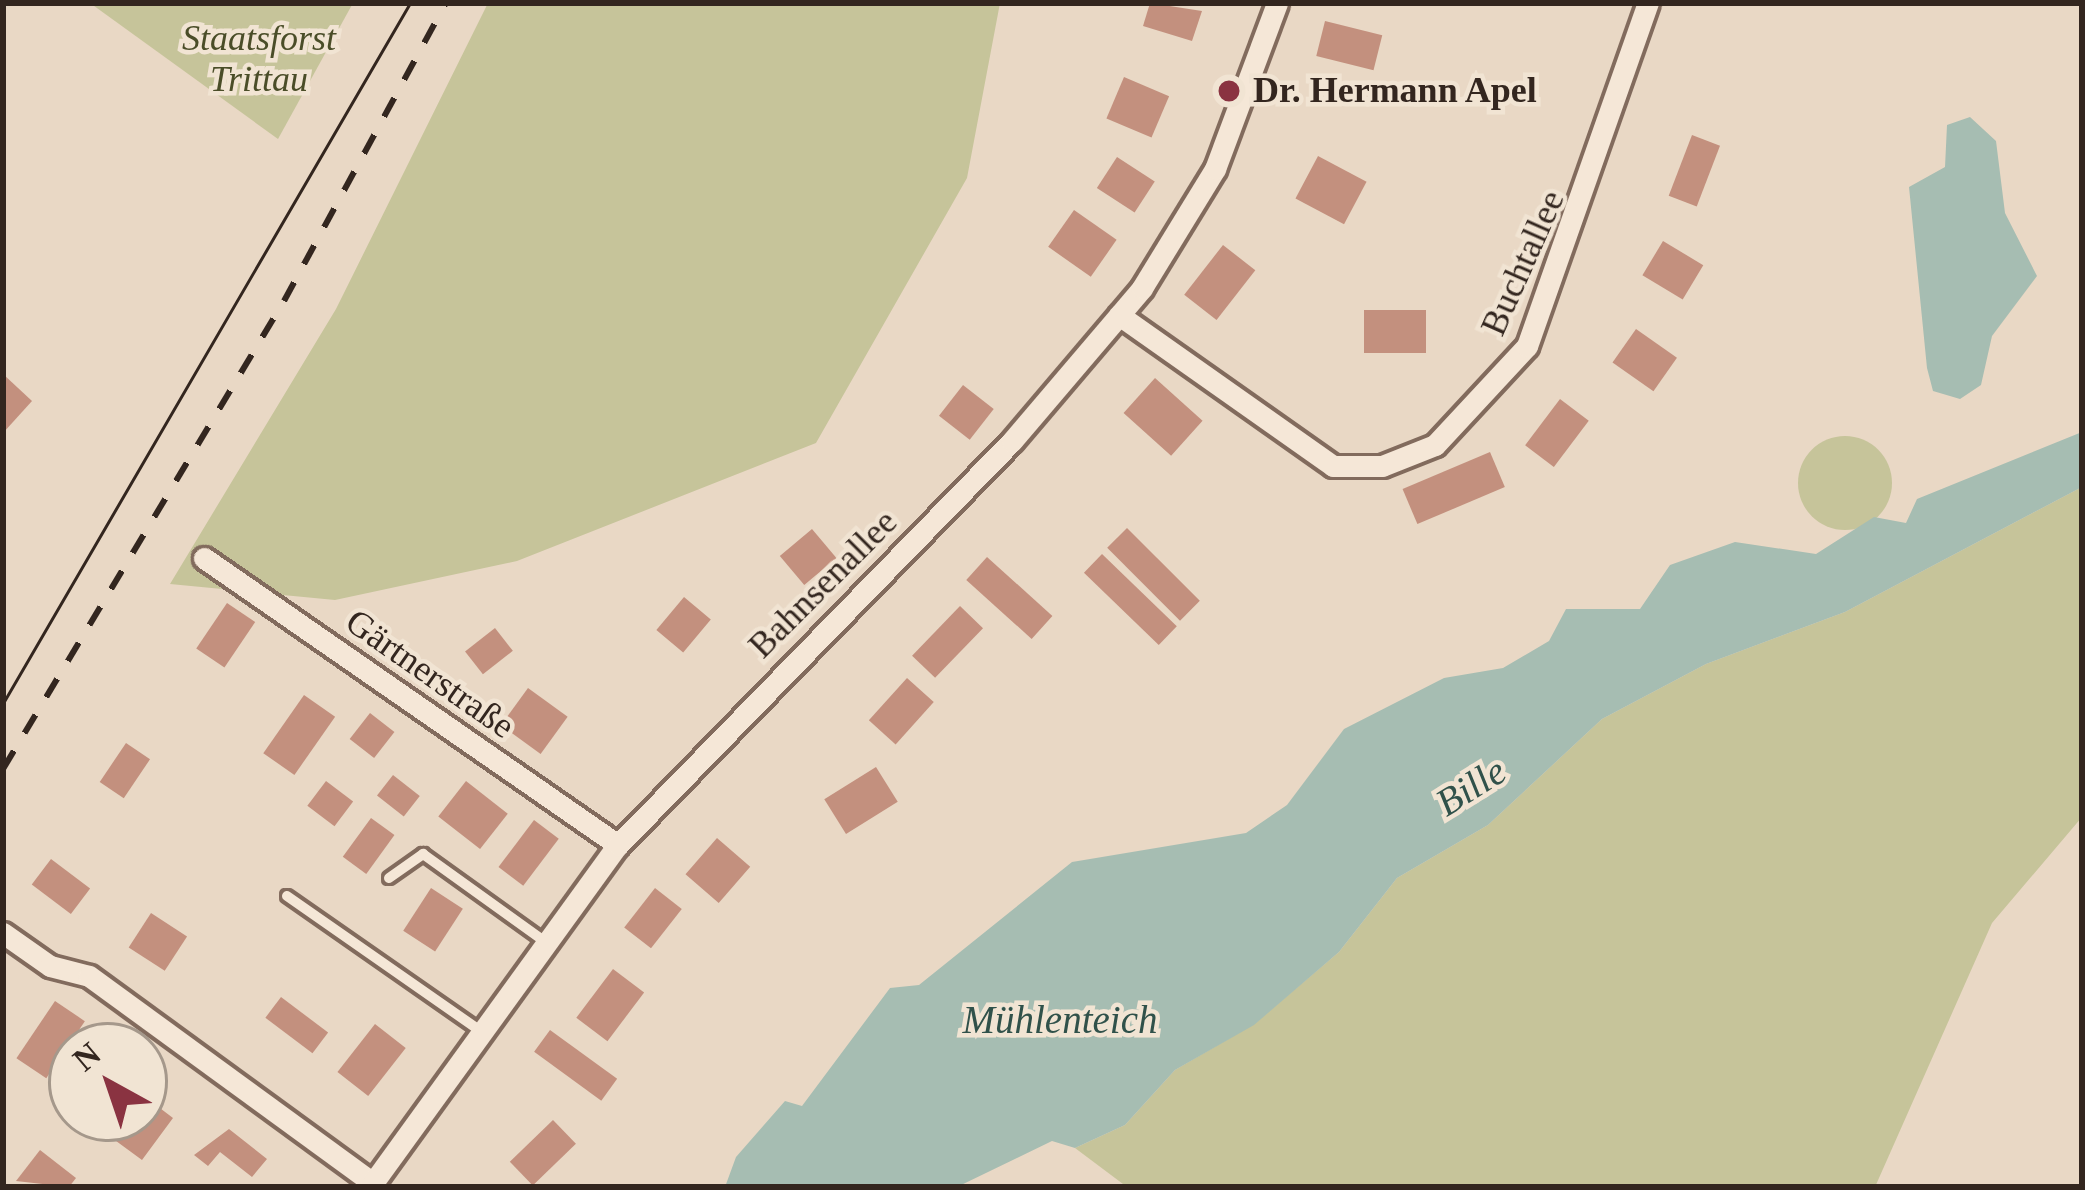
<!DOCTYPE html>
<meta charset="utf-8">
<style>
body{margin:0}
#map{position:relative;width:2085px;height:1190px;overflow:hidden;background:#e9d8c5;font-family:"Times New Roman",serif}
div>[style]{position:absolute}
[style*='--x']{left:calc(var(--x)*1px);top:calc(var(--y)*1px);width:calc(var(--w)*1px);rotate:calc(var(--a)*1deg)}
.green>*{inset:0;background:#c6c49a}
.round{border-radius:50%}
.water>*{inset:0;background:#a6bdb2}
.building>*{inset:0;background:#c3907e;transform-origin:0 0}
.roads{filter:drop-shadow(3px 0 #826b5d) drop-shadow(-3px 0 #826b5d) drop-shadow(0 3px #826b5d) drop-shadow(0 -3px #826b5d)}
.service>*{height:10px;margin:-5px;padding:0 5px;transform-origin:5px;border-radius:5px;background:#f5e7d7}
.minor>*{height:21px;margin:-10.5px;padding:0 10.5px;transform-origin:10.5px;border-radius:10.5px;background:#f5e7d7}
.tram>*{height:3px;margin:-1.5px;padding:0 1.5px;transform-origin:1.5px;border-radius:1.5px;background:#33261f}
.rail>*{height:6px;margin-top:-3px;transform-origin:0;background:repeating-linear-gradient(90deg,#33261f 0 21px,transparent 0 42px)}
.dots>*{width:33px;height:33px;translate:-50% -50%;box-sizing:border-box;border:6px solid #f1e4d3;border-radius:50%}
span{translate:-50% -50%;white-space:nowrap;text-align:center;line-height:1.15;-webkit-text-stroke:9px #f1e4d3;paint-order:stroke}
.park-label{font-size:36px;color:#4a4d28;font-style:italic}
.poi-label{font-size:36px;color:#33261f;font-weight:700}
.left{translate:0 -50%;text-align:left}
.street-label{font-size:36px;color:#33261f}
.water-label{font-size:39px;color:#30514a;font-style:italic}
.frame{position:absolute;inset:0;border:6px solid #33261f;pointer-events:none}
.north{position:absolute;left:48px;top:1022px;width:120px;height:120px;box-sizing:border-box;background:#f1e4d3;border:3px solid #a5988b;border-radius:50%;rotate:320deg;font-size:33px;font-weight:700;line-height:48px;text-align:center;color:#33261f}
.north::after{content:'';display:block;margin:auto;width:42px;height:54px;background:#8a3341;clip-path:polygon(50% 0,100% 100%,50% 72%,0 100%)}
</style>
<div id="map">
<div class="green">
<div style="clip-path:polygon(90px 3px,353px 3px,278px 139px)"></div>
<div style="clip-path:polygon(488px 3px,1000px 3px,967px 178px,816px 443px,517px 561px,335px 600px,170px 584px,336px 309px)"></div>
<div class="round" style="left:1798px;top:436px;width:94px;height:94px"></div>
<div style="clip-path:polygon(2082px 487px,2082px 817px,1992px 923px,1875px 1187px,1127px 1187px,1075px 1148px,1125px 1125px,1175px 1070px,1254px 1024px,1339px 952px,1397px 878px,1488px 825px,1602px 719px,1706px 664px,1845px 612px)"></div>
</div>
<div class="water">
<div style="clip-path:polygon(1970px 117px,1996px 141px,2005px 213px,2037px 276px,1992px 336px,1981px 385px,1960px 399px,1933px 391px,1927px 368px,1909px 187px,1945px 167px,1947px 125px)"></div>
<div style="clip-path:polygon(2082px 432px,2082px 487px,1845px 612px,1706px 664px,1602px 719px,1488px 825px,1397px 878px,1339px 952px,1254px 1025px,1175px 1070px,1125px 1125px,1075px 1148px,1052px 1141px,957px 1187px,725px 1187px,736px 1157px,785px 1101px,802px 1106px,890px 988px,919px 985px,1072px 862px,1246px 833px,1287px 805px,1344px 729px,1444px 678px,1503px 668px,1549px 641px,1566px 609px,1640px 609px,1670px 565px,1735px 542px,1816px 554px,1874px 517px,1906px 523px,1917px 499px)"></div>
</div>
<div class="building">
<div style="clip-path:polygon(1150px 3px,1202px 11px,1192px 41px,1143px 26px)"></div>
<div style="left:1325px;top:21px;width:59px;height:36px;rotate:14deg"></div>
<div style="left:1124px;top:77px;width:49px;height:45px;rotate:23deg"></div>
<div style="left:1692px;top:135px;width:30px;height:65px;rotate:21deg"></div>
<div style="left:1318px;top:156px;width:55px;height:48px;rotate:28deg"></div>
<div style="left:1117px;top:157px;width:45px;height:37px;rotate:33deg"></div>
<div style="left:1074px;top:210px;width:52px;height:45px;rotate:35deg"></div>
<div style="left:1663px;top:241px;width:47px;height:40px;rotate:31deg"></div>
<div style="left:1223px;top:245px;width:41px;height:63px;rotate:38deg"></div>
<div style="left:1364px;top:310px;width:62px;height:43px"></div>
<div style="left:1636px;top:329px;width:50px;height:41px;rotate:35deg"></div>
<div style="clip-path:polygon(3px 374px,32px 401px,3px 433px)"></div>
<div style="left:1155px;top:378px;width:64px;height:47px;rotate:42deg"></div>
<div style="left:963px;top:385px;width:39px;height:39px;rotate:38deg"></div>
<div style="left:1560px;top:399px;width:36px;height:58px;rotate:37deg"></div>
<div style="left:1490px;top:452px;width:38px;height:95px;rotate:67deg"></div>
<div style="left:1127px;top:528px;width:103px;height:28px;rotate:45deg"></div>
<div style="left:812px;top:529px;width:38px;height:42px;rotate:50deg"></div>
<div style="left:1102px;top:554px;width:104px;height:26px;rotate:44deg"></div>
<div style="left:987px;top:557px;width:88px;height:31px;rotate:42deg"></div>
<div style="left:684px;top:597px;width:35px;height:43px;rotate:40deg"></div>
<div style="left:227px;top:603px;width:34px;height:55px;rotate:34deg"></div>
<div style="left:960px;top:606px;width:32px;height:69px;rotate:44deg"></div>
<div style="left:495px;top:628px;width:29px;height:38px;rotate:52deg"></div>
<div style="left:907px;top:678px;width:36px;height:57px;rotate:42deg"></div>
<div style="left:528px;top:688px;width:49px;height:46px;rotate:36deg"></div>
<div style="left:304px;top:695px;width:38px;height:71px;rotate:35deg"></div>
<div style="left:370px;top:713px;width:31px;height:33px;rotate:38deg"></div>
<div style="left:126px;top:743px;width:29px;height:47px;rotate:34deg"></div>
<div style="left:876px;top:767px;width:41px;height:61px;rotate:58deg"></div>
<div style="left:393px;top:775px;width:34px;height:26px;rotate:38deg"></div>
<div style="left:326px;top:781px;width:34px;height:31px;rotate:37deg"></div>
<div style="left:466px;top:781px;width:53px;height:45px;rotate:38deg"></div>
<div style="left:371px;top:818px;width:29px;height:48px;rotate:36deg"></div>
<div style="left:534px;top:820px;width:31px;height:59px;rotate:37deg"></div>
<div style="left:717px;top:838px;width:44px;height:48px;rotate:41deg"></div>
<div style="left:51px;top:859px;width:49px;height:32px;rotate:37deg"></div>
<div style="left:431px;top:888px;width:38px;height:51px;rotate:33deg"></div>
<div style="left:655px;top:888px;width:34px;height:50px;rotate:38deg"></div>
<div style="left:151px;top:913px;width:43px;height:41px;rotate:33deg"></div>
<div style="left:613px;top:969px;width:39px;height:61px;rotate:37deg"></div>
<div style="left:281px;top:997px;width:59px;height:26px;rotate:37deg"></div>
<div style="left:55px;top:1001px;width:36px;height:69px;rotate:34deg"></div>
<div style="left:375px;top:1024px;width:39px;height:61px;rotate:38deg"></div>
<div style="left:550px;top:1030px;width:83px;height:27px;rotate:36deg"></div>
<div style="clip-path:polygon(144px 1096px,173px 1118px,142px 1160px,112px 1138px,127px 1118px,144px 1118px)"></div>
<div style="clip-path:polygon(72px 1099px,72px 1118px,91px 1118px,84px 1129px,61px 1115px)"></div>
<div style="left:553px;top:1120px;width:33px;height:60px;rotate:46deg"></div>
<div style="clip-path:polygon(229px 1129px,267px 1159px,252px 1177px,220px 1152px,208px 1166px,194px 1155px)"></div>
<div style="clip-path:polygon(40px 1150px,76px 1178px,69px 1187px,16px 1181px)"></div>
</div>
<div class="roads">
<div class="service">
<div style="--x:389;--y:878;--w:42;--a:-35.2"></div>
<div style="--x:423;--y:854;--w:153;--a:35.7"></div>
<div style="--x:287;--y:896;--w:238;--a:34.9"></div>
</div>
<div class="minor">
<div style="--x:1119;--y:315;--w:262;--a:35.2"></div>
<div style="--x:1333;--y:466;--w:49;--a:0"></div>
<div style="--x:1382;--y:466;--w:57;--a:-21.6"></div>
<div style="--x:1435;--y:445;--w:135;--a:-47.1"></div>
<div style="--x:1527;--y:346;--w:364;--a:-70.6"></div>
<div style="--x:204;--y:558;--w:504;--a:34.73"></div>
<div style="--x:3;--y:933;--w:57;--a:35.1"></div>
<div style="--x:50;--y:966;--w:40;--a:14.4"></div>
<div style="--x:89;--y:976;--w:351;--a:36.1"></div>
<div style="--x:370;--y:1187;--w:422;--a:-54.1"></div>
<div style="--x:618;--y:845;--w:564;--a:-45.72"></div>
<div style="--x:1012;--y:441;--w:201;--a:-49.6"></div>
<div style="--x:1142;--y:288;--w:140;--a:-58.5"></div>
<div style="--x:1215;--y:169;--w:177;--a:-69.5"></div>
</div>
</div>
<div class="tram">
<div style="--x:3;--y:703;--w:810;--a:-59.83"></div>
</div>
<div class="rail">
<div style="--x:3;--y:769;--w:546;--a:-59.02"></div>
<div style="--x:284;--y:301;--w:339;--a:-61.5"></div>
</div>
<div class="dots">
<div style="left:1229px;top:91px;background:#8a3341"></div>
</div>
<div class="park-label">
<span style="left:259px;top:59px">Staatsforst<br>Trittau</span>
</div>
<div class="poi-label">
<span class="left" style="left:1253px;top:91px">Dr. Hermann Apel</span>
</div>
<div class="street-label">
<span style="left:1523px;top:263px;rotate:-66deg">Buchtallee</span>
<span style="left:823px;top:584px;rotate:-45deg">Bahnsenallee</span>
<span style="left:430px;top:674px;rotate:35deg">Gärtnerstraße</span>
</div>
<div class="water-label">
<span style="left:1471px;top:787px;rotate:-32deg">Bille</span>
<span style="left:1060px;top:1020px">Mühlenteich</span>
</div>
<div class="frame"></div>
<div class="north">N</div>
</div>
